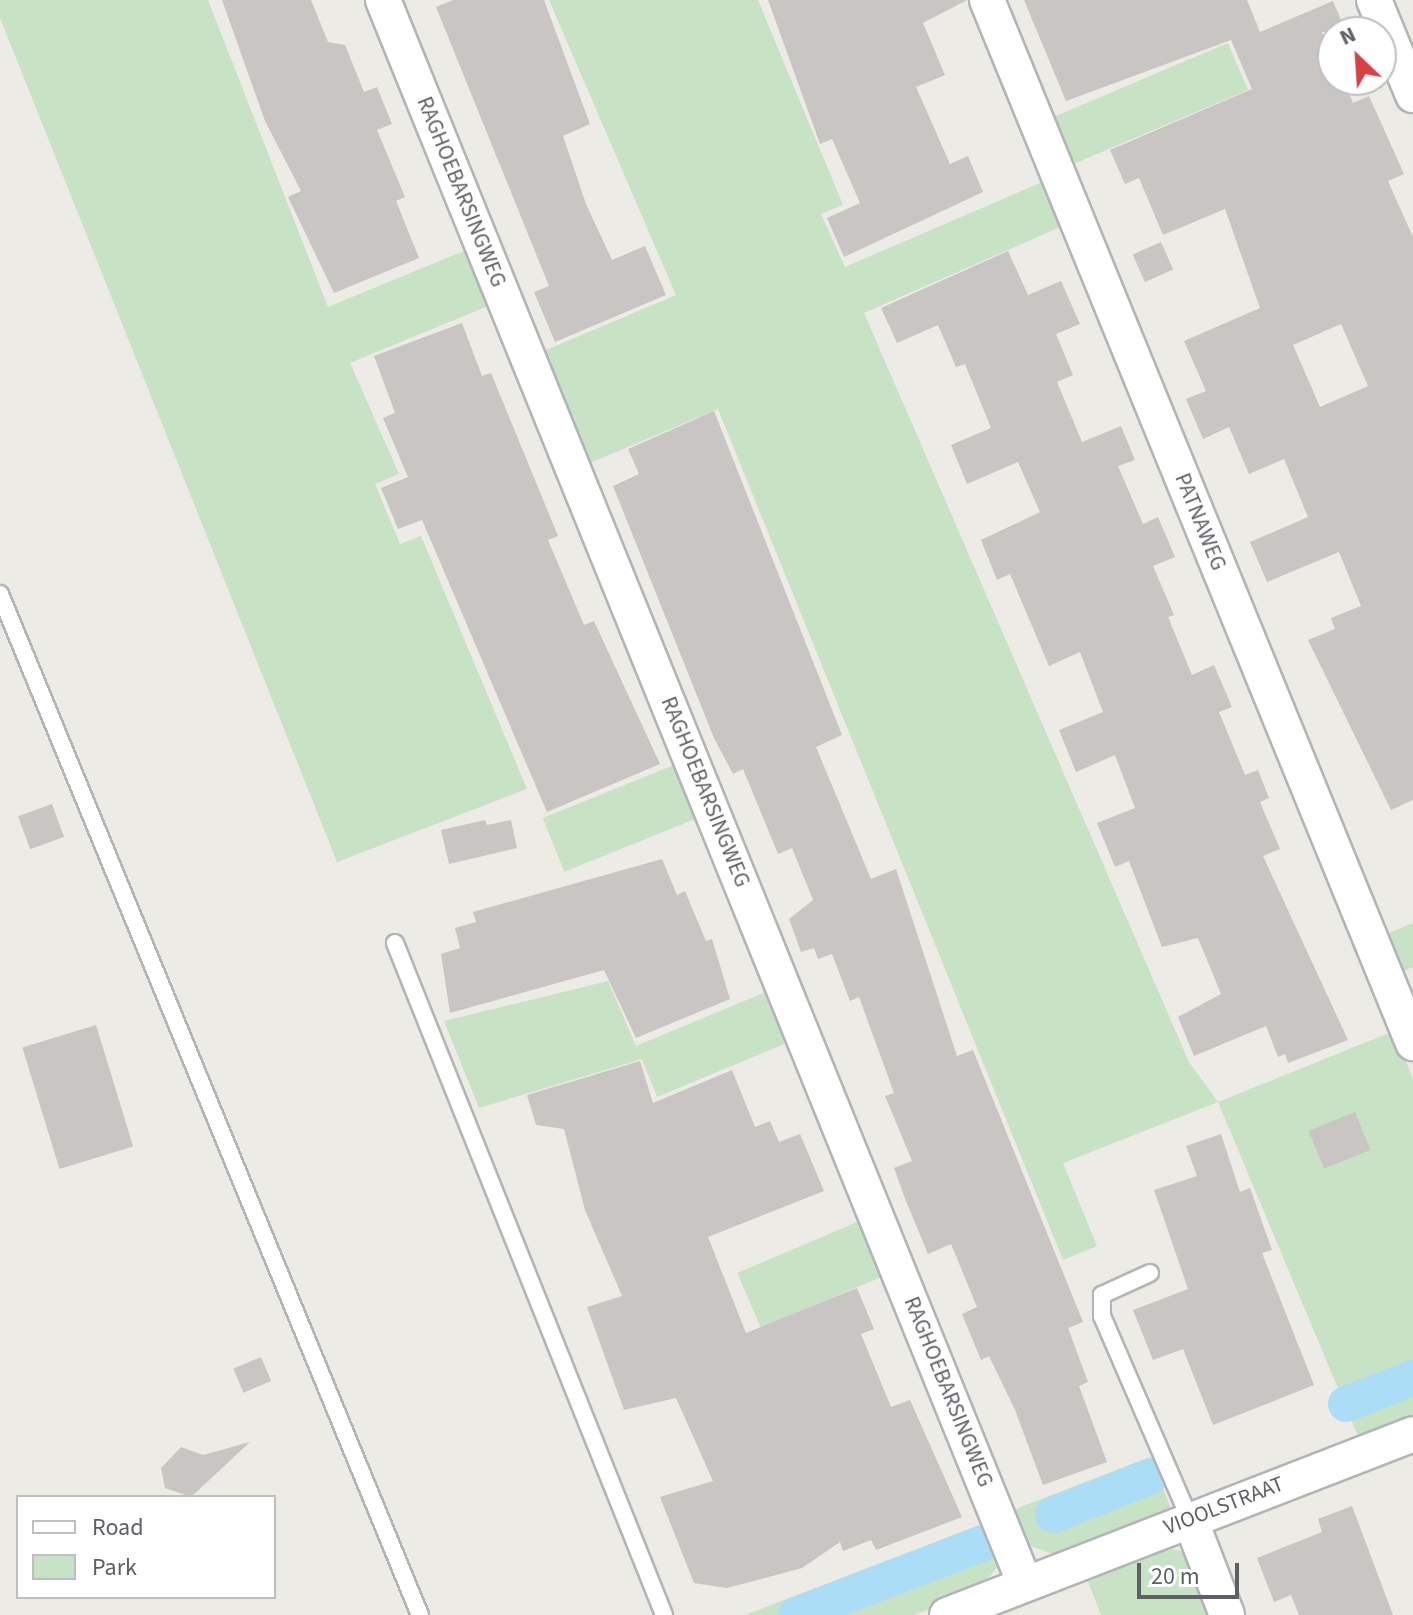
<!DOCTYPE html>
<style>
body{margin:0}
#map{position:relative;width:1413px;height:1615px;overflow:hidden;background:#edebe5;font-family:"Source Sans 3",sans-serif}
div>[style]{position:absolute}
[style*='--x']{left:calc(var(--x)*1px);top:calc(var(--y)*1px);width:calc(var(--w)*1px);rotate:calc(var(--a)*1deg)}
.green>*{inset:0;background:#c7e2c4;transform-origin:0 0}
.canal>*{height:36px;margin:-18px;padding:0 18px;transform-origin:18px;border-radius:18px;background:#acddf6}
.building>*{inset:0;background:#c9c5c2;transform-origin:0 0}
.roads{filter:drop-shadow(2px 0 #b2b5b8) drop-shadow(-2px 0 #b2b5b8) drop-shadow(0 2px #b2b5b8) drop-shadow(0 -2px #b2b5b8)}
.service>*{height:16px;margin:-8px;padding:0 8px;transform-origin:8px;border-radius:8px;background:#fff}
.minor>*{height:34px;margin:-17px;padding:0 17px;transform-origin:17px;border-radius:17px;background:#fff}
span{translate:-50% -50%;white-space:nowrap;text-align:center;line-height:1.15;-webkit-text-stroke:7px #fff;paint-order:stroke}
.street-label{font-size:22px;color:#5d6064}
.legend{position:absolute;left:16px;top:1495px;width:260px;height:104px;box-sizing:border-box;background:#fff;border:2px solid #bebfc1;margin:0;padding:10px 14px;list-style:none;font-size:24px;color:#5d6064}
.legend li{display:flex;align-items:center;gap:16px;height:40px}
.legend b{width:40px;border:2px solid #bebfc1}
.north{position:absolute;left:1317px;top:16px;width:80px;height:80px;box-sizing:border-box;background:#fff;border:2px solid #bebfc1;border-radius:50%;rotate:335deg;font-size:22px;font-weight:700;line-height:32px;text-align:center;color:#5d6064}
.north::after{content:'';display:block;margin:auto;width:28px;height:36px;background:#d84144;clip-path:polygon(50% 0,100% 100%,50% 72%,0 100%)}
.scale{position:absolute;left:1137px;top:1563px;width:102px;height:36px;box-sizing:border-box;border:4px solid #5d6064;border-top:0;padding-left:10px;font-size:24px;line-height:28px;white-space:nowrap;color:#5d6064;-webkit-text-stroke:6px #fff;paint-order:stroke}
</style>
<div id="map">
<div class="green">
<div style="clip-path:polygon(0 0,208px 0,328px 307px,471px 248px,493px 304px,350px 363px,399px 474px,375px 484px,400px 544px,421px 536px,527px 789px,337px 862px,0 18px)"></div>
<div style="clip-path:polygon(549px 0,758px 0,843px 205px,821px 214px,845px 267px,1047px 180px,1065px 225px,864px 313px,1189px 1062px,1218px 1102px,1394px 1031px,1413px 1079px,1413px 1415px,1358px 1436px,1218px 1102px,1063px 1163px,1097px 1246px,1063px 1260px,718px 409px,585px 465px,539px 353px,676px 295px)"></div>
<div style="left:1228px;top:43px;width:51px;height:198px;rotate:67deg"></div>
<div style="left:679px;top:763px;width:58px;height:147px;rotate:68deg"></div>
<div style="clip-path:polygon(1413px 923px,1413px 967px,1396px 974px,1381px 936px)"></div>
<div style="clip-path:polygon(608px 981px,636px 1046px,773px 989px,794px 1040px,657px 1097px,642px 1059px,479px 1108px,444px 1021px)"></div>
<div style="left:869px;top:1217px;width:60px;height:143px;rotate:67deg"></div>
<div style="clip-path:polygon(1150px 1457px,1172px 1511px,1058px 1556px,1023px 1543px,1010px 1511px)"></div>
<div style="clip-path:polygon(987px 1522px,999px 1565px,978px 1591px,914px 1615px,745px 1615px)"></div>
<div style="clip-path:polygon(1164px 1548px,1187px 1552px,1214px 1615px,1101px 1615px,1087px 1579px)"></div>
</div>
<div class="canal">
<div style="--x:1346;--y:1404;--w:72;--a:-21.2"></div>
<div style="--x:1053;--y:1515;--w:105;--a:-21.7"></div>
<div style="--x:796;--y:1615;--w:201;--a:-21"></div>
</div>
<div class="building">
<div style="clip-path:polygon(222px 0,311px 0,328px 42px,345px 45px,364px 92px,377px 87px,392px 124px,377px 130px,405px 197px,396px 201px,419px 258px,334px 293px,288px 197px,301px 191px,265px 121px)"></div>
<div style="clip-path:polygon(453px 0,544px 0,590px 124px,563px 136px,586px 204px,612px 260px,645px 246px,666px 295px,555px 342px,534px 292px,549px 286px,436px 7px)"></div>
<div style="clip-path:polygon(768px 0,967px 0,923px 23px,945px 75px,916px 87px,950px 164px,968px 156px,983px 192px,844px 257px,827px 218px,860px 203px,832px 139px,820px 144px)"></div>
<div style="clip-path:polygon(evenodd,1024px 0,1247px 0,1260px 32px,1333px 1px,1346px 32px,1322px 32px,1333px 80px,1343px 80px,1353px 103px,1369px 96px,1404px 174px,1388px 181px,1413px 237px,1413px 800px,1391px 810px,1308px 640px,1335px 629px,1331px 618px,1361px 606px,1339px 552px,1267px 582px,1250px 542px,1308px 517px,1284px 459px,1249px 474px,1229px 427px,1203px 439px,1186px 399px,1206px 391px,1184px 341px,1260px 308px,1225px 209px,1163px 235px,1139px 178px,1125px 184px,1110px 150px,1252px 89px,1231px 40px,1066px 101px,1024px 0,1341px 324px,1368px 386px,1320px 407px,1293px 345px,1341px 324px)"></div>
<div style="left:1161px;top:242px;width:30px;height:31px;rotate:66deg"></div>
<div style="clip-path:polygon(1008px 251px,1028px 295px,1061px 281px,1080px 324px,1056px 334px,1073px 375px,1057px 382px,1082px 442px,1121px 426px,1135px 460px,1118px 466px,1143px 524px,1158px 517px,1175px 557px,1153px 566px,1174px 615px,1168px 617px,1192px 675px,1214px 665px,1232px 707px,1219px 712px,1245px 775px,1258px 770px,1269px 798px,1260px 802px,1280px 849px,1263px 856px,1348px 1040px,1288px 1063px,1285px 1054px,1278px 1057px,1266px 1026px,1194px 1056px,1178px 1017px,1221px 994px,1198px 938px,1162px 947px,1129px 861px,1115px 867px,1097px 823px,1135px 808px,1115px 755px,1076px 772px,1059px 730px,1103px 712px,1080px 652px,1049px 666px,1010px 574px,997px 580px,981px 540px,1040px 512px,1018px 462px,967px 484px,951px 445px,991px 428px,965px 364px,956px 367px,938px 325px,897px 343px,881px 308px)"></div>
<div style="clip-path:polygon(462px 323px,482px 376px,491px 373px,558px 536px,548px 540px,584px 625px,594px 621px,660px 764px,547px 812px,422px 520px,398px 529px,381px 488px,408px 477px,383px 418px,395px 413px,374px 356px)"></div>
<div style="clip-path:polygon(714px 411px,842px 735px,816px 747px,871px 879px,896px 869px,957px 1056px,973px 1050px,1083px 1322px,1068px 1328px,1088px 1382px,1079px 1386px,1107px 1462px,1043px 1485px,1015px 1410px,989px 1356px,981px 1360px,962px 1314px,977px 1307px,951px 1244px,928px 1254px,906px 1201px,894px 1168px,912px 1161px,885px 1096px,894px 1093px,859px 997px,850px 1001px,832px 954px,818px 959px,814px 948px,801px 952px,789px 919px,813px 900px,792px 848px,778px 854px,743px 769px,733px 774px,714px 738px,613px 486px,639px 474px,628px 449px)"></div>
<div style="left:52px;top:804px;width:35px;height:36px;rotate:70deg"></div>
<div style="clip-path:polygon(485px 820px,487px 825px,511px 820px,517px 848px,449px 864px,441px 830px)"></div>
<div style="clip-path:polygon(662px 859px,677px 895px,685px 891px,706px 941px,712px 939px,730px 999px,636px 1038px,604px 970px,450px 1013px,441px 954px,460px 948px,455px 928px,476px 922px,473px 912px)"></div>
<div style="left:96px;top:1025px;width:127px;height:77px;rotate:73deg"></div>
<div style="clip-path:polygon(640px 1061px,653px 1103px,732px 1070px,755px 1127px,770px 1121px,779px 1142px,800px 1134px,824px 1191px,708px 1237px,746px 1333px,857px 1288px,874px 1329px,861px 1334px,891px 1407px,910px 1400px,962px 1517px,876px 1550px,871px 1540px,843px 1551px,840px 1542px,802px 1568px,727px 1588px,694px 1583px,660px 1497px,713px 1481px,676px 1398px,624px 1410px,587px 1307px,622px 1296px,585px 1210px,564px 1129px,536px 1125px,527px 1095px)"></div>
<div style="left:1355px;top:1112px;width:41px;height:50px;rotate:68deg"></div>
<div style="clip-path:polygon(1221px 1134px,1240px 1192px,1250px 1188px,1272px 1250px,1262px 1253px,1314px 1385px,1213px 1425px,1183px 1349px,1153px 1360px,1133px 1310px,1188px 1289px,1154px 1190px,1197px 1176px,1186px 1146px)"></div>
<div style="left:261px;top:1357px;width:26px;height:30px;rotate:67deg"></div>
<div style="clip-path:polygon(250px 1442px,191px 1497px,165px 1488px,161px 1468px,181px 1447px,203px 1455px)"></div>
<div style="clip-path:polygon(1352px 1506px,1393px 1615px,1299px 1615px,1291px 1595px,1274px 1602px,1257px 1558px,1322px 1532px,1318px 1519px)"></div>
</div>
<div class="roads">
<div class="service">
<div style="--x:0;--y:594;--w:1104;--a:67.64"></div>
<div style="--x:395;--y:943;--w:724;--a:68.18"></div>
<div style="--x:1150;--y:1273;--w:53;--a:155.4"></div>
<div style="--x:1102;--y:1295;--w:21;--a:90"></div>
<div style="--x:1102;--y:1316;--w:221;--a:66.6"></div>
</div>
<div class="minor">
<div style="--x:383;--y:0;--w:1709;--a:67.94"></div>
<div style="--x:987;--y:0;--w:1127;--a:67.78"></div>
<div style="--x:1374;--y:0;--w:103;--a:67.7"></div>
<div style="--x:1190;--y:1519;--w:103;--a:68.9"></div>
<div style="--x:947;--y:1615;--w:500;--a:-21.2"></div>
</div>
</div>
<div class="street-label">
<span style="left:461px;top:192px;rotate:68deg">RAGHOEBARSINGWEG</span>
<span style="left:1200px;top:522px;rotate:68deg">PATNAWEG</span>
<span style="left:705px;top:792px;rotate:68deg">RAGHOEBARSINGWEG</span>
<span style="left:948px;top:1392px;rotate:68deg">RAGHOEBARSINGWEG</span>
<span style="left:1224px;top:1506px;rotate:-21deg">VIOOLSTRAAT</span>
</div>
<ul class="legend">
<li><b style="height:10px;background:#fff"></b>Road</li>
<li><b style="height:22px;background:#c7e2c4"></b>Park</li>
</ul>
<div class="north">N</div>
<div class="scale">20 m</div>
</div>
